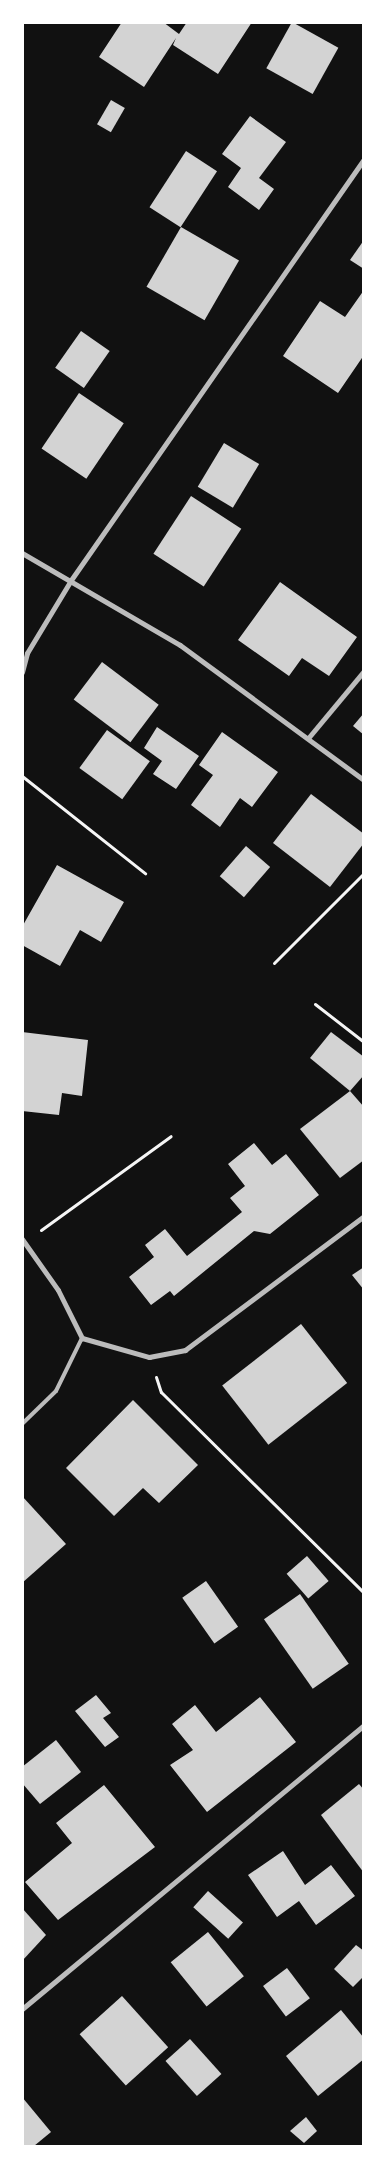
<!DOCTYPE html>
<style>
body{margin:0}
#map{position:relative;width:386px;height:2169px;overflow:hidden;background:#111;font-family:"Public Sans",sans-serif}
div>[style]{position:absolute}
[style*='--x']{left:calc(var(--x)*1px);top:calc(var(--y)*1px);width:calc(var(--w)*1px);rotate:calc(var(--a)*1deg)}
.building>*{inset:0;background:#d3d3d3;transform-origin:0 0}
.path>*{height:3px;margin:-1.5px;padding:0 1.5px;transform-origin:1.5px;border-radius:1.5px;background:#f5f5f5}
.service>*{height:4px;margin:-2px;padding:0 2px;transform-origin:2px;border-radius:2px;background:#bcbcbc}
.minor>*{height:5px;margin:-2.5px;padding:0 2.5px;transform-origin:2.5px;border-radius:2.5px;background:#bcbcbc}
span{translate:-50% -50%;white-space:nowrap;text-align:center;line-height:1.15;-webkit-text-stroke:5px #fff;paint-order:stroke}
.frame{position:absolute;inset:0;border:24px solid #fff;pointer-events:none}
</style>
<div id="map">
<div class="building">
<div style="clip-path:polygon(122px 22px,163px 22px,179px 34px,187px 22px,252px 22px,218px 74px,173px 45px,176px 38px,144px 87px,99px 57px)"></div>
<div style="left:292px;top:22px;width:53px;height:53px;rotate:29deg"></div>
<div style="left:111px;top:100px;width:16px;height:28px;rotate:30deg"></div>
<div style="clip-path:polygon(250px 116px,286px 142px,259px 178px,274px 189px,259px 210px,228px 187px,241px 168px,222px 154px)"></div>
<div style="left:186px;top:151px;width:37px;height:67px;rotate:33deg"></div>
<div style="left:181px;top:227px;width:67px;height:69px;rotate:30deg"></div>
<div style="clip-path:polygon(364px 240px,364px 269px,350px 260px)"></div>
<div style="clip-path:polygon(364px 290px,364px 355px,338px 393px,283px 356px,320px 301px,345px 317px)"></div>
<div style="left:81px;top:331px;width:35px;height:45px;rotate:35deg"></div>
<div style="left:79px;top:393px;width:54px;height:67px;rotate:34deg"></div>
<div style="left:224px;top:443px;width:41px;height:51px;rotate:31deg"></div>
<div style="left:191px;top:496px;width:60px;height:69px;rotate:33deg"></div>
<div style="clip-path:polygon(280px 582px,357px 637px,329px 676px,302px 658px,289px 676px,238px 640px)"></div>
<div style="left:102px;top:662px;width:71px;height:47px;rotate:37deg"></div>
<div style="clip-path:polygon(364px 713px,364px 735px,353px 726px)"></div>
<div style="clip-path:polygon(157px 727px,199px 756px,176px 789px,153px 774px,162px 761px,144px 748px)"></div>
<div style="left:107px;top:730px;width:53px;height:47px;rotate:36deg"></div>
<div style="clip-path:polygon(222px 732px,278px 772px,252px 807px,240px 798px,220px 827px,191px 805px,213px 775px,199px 765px)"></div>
<div style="clip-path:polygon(311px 794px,364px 834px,364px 843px,330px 887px,273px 843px)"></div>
<div style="left:246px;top:846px;width:32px;height:40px;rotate:41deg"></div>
<div style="clip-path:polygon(57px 865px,124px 902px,101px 942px,80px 930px,60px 966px,22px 945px,22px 927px)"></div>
<div style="clip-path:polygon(22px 1032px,88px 1040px,82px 1096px,62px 1093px,59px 1115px,22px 1111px)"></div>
<div style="clip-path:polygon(331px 1032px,364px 1057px,364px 1075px,350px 1091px,310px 1058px)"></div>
<div style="clip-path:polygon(350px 1091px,364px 1107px,364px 1160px,340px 1178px,300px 1129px)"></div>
<div style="clip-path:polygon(254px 1143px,272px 1165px,286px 1154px,319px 1195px,270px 1234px,254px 1231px,174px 1296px,170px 1291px,151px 1305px,129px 1277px,154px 1257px,145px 1245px,165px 1229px,187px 1256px,242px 1212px,230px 1198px,245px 1186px,228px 1164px)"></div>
<div style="clip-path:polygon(364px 1267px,364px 1290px,352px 1275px)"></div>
<div style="left:301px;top:1324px;width:75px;height:100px;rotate:52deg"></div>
<div style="clip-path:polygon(133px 1400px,198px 1465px,159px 1503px,143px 1488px,114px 1516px,66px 1468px)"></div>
<div style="clip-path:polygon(22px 1496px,66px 1544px,22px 1583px)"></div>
<div style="left:307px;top:1556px;width:33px;height:27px;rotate:49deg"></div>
<div style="left:206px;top:1581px;width:56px;height:29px;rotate:55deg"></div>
<div style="left:300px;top:1594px;width:85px;height:44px;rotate:55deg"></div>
<div style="clip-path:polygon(96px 1695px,111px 1713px,103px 1718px,119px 1737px,105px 1747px,75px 1711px)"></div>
<div style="clip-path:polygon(260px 1697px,296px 1742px,207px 1812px,170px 1765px,193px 1750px,172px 1724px,195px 1705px,216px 1732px)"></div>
<div style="clip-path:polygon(56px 1740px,81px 1772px,40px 1804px,22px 1783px,22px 1767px)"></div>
<div style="clip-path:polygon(359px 1784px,364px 1790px,364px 1873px,321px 1815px)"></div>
<div style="clip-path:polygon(104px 1785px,155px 1847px,58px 1920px,25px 1882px,72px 1843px,56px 1823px)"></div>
<div style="clip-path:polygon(283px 1851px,305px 1885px,331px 1865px,355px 1896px,316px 1925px,299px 1901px,277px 1917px,248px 1875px)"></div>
<div style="left:208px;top:1891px;width:47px;height:22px;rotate:42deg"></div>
<div style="clip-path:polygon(22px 1908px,46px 1935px,22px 1961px)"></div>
<div style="left:208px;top:1932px;width:57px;height:48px;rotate:51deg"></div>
<div style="clip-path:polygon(356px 1945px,364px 1951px,364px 1976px,353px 1987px,334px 1969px)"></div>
<div style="left:287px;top:1968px;width:38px;height:30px;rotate:53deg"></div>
<div style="left:122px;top:1996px;width:69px;height:57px;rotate:48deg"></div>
<div style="clip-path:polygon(341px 2010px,364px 2038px,364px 2059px,318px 2096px,286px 2056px)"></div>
<div style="left:190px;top:2039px;width:47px;height:33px;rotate:48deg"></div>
<div style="clip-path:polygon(22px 2097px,51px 2132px,34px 2146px,22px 2146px)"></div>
<div style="clip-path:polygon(306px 2117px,317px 2131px,304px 2143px,290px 2131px)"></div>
</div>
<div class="path">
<div style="--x:22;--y:776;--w:157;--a:38.3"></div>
<div style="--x:274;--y:963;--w:127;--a:-45"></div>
<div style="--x:315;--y:1004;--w:62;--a:37.8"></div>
<div style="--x:41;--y:1230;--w:160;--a:-35.9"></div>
<div style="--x:156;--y:1377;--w:16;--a:72"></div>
<div style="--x:161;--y:1392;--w:286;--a:44.7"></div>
</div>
<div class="service">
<div style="--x:22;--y:1424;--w:47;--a:-44.1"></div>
<div style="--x:56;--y:1391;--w:59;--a:-63.9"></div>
</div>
<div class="minor">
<div style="--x:22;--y:553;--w:183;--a:30.2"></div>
<div style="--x:180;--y:645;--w:228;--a:36.3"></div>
<div style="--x:22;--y:672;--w:20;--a:-75"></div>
<div style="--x:27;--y:653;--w:85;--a:-58.9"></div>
<div style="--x:71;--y:580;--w:513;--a:-55.16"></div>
<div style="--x:309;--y:737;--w:86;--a:-50.2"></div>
<div style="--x:22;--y:1239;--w:62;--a:54.8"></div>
<div style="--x:58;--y:1290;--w:54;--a:63.4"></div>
<div style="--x:82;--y:1338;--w:70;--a:15.8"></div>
<div style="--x:149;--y:1357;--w:37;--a:-11"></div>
<div style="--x:185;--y:1350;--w:224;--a:-36.8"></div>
<div style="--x:22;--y:2009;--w:445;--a:-39.7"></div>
</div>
<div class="frame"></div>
</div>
